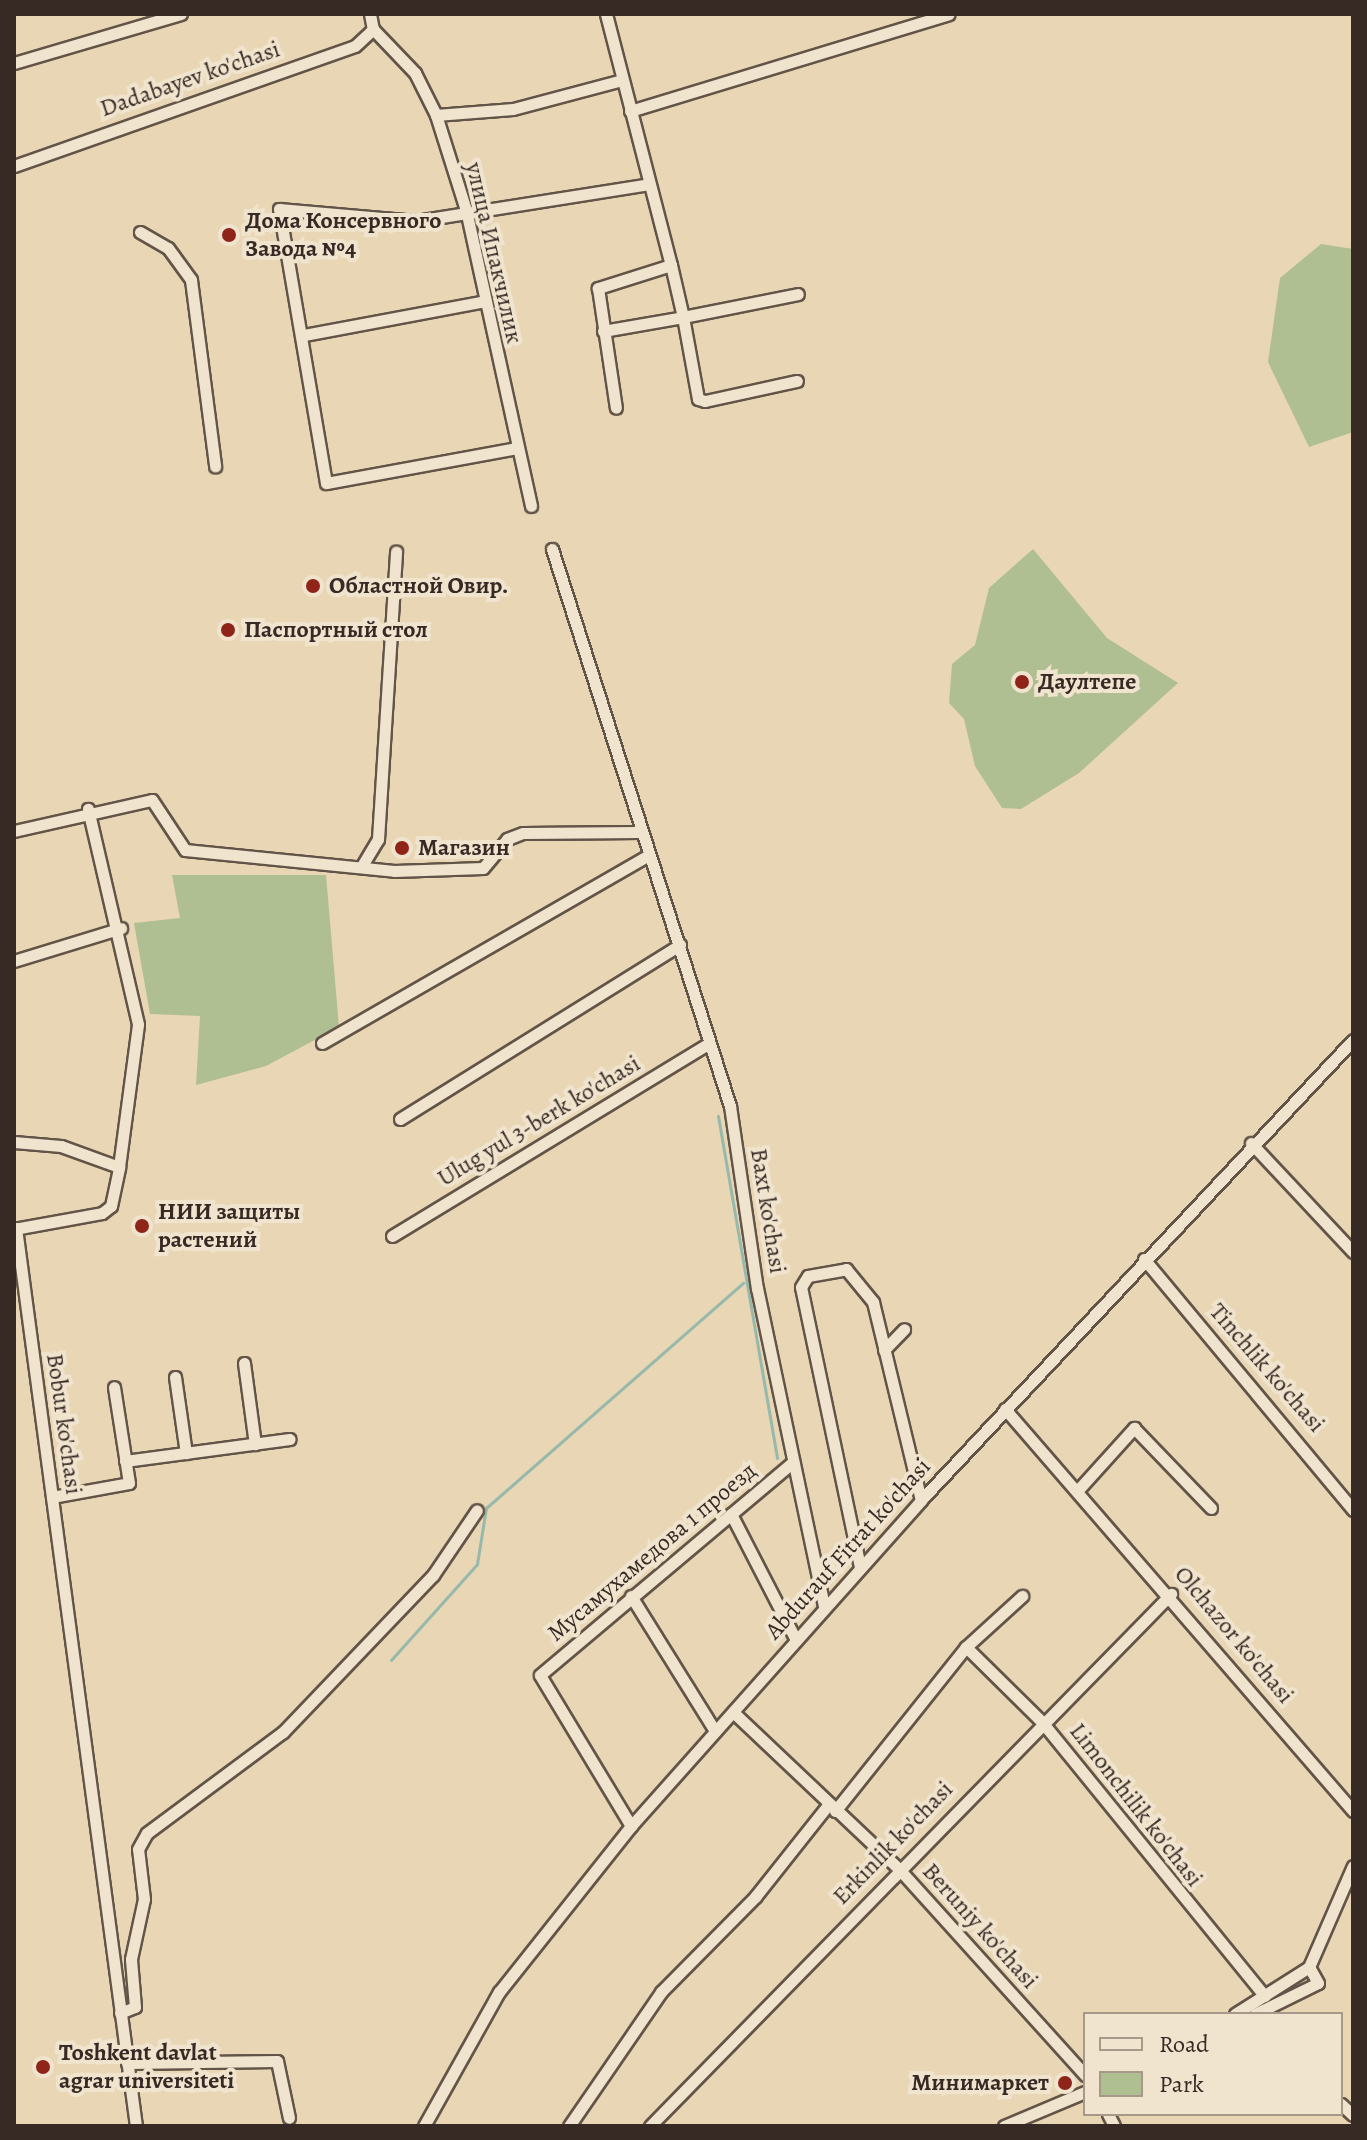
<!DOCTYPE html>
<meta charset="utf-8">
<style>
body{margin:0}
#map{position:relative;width:1367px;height:2140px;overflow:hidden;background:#e8d6b4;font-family:Alegreya,serif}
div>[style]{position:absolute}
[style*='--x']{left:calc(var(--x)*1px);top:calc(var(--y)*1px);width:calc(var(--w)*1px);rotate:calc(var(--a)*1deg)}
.green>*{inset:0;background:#b0bf91}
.stream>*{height:3px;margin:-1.5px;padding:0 1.5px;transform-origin:1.5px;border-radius:1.5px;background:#97b9ac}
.roads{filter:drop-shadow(2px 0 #635448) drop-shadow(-2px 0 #635448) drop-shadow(0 2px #635448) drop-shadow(0 -2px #635448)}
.minor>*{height:11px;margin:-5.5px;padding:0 5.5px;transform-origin:5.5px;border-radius:5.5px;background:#f0e4ce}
.dots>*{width:22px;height:22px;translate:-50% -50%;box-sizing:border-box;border:4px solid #f0e4ce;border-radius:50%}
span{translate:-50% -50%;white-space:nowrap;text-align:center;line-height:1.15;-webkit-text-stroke:8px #f0e4ce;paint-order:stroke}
.street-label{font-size:24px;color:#372924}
.poi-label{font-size:24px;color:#372924;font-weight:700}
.left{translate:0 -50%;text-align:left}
.right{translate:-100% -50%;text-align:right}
.frame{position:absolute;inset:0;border:16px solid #372924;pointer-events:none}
.legend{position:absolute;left:1083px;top:2012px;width:260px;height:104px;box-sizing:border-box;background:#f0e4ce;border:2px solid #a6998a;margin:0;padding:10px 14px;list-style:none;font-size:24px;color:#372924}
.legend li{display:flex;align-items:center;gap:16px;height:40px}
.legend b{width:40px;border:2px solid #a6998a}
</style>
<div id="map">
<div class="green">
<div style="clip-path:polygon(1321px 244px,1353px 249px,1353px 432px,1309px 447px,1268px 362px,1280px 278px)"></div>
<div style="clip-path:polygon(1033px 549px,1107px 638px,1178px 683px,1079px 773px,1021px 809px,1002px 808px,975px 766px,964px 719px,949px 703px,952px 664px,975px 645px,989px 588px)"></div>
<div style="clip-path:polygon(172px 875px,326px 875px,339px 1027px,266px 1066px,196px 1085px,200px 1016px,150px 1014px,134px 923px,180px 918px)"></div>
</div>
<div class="stream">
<div style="--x:718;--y:1116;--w:347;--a:80.2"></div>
<div style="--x:391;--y:1660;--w:129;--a:-48.1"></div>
<div style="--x:477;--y:1564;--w:57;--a:-80.9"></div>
<div style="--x:486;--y:1508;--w:342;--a:-41.2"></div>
</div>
<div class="roads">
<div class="minor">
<div style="--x:370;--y:14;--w:15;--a:79"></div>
<div style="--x:606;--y:14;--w:259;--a:75.5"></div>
<div style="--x:671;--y:265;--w:77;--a:162.5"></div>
<div style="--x:598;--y:288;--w:121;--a:81.5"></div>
<div style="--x:373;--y:29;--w:61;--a:46.3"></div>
<div style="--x:415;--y:73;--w:47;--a:63.4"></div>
<div style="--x:436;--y:115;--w:100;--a:72.5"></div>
<div style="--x:466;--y:210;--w:303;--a:77.6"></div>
<div style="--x:14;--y:63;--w:174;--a:-16.4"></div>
<div style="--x:630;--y:111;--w:333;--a:-16.9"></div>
<div style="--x:436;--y:115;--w:77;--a:-4.5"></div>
<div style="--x:513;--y:109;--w:113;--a:-14.9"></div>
<div style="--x:14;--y:166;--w:361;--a:-19.4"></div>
<div style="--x:355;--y:46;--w:25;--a:-43"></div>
<div style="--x:140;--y:232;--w:32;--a:30"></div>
<div style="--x:168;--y:248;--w:39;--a:54"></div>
<div style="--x:191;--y:280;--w:188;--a:82.6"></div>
<div style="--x:671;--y:265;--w:53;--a:77"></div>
<div style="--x:683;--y:317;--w:117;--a:-11.3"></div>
<div style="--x:603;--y:331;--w:81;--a:-9.9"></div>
<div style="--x:683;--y:317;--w:83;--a:79.6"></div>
<div style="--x:698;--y:399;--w:7;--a:16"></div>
<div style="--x:705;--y:401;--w:94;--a:-12.3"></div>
<div style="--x:304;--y:335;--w:184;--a:-10.6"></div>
<div style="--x:517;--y:448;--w:194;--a:169.6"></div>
<div style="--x:326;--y:483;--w:278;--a:-99.7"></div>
<div style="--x:279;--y:209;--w:138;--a:5"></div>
<div style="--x:416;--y:221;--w:236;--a:-9"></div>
<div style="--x:552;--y:549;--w:585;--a:72.28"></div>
<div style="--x:730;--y:1106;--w:184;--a:81.6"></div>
<div style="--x:757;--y:1288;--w:324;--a:78.1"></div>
<div style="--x:14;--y:831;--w:141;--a:-12.7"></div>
<div style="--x:152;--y:800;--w:60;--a:56.6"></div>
<div style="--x:185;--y:850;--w:210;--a:5.7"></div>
<div style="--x:394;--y:871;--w:89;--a:-1.9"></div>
<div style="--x:483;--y:868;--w:38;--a:-50"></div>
<div style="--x:507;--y:839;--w:17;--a:-21"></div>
<div style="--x:523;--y:833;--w:116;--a:-0.5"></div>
<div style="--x:363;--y:864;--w:29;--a:-59"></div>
<div style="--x:378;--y:839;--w:288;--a:-86.4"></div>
<div style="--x:14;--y:961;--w:112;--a:-17.1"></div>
<div style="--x:322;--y:1043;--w:375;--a:-29.9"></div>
<div style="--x:400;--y:1119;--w:330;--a:-31.9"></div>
<div style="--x:14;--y:1142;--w:47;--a:4.9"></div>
<div style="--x:61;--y:1146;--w:62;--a:19.9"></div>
<div style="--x:1251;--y:1143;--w:149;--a:46.9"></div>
<div style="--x:16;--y:1228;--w:906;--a:82.39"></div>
<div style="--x:14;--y:1229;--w:89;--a:-10.3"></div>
<div style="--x:102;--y:1213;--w:11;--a:-38"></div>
<div style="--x:111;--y:1206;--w:40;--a:-78"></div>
<div style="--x:119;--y:1167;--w:144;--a:-82.4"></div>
<div style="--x:138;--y:1024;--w:221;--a:-103.1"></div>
<div style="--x:392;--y:1236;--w:371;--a:-31.3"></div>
<div style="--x:1144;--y:1259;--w:327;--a:50.2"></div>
<div style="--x:884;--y:1350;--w:29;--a:-46"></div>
<div style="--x:244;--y:1363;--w:82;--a:82.3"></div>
<div style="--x:175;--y:1377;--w:77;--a:81.8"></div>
<div style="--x:1005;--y:1409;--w:532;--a:49.12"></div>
<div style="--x:125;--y:1461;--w:166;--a:-7.6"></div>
<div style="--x:1078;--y:1490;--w:84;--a:-47.9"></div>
<div style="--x:1134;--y:1428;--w:111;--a:46.1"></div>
<div style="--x:52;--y:1497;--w:78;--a:-10.3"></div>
<div style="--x:129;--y:1483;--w:97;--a:-98.9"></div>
<div style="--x:731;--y:1514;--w:142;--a:62.7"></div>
<div style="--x:860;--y:1567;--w:286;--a:-101.9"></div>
<div style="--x:801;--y:1287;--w:13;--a:-58"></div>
<div style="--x:808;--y:1276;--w:39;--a:-10"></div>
<div style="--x:846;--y:1269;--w:43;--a:50.7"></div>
<div style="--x:873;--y:1302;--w:204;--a:76.4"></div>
<div style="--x:631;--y:1596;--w:159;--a:58.1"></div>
<div style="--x:966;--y:1647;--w:107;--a:44.6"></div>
<div style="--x:1042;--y:1722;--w:353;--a:50.9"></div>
<div style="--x:733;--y:1712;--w:227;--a:43.4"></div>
<div style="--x:898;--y:1868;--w:279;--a:47.9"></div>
<div style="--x:835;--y:1811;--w:210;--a:-51.4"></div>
<div style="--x:966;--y:1647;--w:76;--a:-42.3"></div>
<div style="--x:631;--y:1826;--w:176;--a:-121.1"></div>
<div style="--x:540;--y:1675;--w:331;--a:-40.1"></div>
<div style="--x:120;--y:2013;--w:16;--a:-22"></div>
<div style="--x:135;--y:2007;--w:48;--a:-94.8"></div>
<div style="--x:131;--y:1959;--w:61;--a:-77.8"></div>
<div style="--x:144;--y:1899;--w:50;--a:-96.8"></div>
<div style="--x:138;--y:1849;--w:18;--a:-61"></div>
<div style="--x:147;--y:1833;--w:169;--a:-36.6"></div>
<div style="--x:283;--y:1732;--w:217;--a:-46.3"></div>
<div style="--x:433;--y:1575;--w:78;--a:-55.9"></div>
<div style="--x:1235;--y:2014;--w:88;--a:-32.4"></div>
<div style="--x:1309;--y:1967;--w:110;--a:-66.5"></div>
<div style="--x:1255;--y:2014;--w:70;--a:-26.2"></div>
<div style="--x:1318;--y:1983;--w:18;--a:-119"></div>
<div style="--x:127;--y:2063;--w:150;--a:-0.8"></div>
<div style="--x:277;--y:2061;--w:58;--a:78.1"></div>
<div style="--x:1341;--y:2104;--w:16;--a:43"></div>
<div style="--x:1108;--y:2114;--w:13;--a:63"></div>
<div style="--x:424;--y:2126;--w:154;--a:-60.8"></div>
<div style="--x:499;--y:1992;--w:212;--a:-51.5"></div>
<div style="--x:631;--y:1826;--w:436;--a:-48.3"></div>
<div style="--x:921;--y:1500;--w:631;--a:-46.8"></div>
<div style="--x:569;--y:2126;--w:163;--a:-55.5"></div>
<div style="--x:661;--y:1992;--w:134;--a:-45.3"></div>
<div style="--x:755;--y:1897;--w:117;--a:-51.6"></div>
<div style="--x:650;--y:2126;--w:745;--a:-45.6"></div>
<div style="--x:1004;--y:2126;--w:88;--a:-22.8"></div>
</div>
</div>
<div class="dots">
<div style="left:229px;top:235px;background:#8f2418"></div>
<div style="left:313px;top:586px;background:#8f2418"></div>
<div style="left:228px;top:630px;background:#8f2418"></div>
<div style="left:1022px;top:682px;background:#8f2418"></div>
<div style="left:402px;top:848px;background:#8f2418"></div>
<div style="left:142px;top:1226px;background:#8f2418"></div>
<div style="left:43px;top:2067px;background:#8f2418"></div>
<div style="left:1065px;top:2083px;background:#8f2418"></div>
</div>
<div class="street-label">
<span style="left:190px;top:79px;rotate:-19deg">Dadabayev ko'chasi</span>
<span style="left:494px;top:253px;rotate:77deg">улица Ипакчилик</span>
<span style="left:539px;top:1121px;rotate:-31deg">Ulug yul 3-berk ko'chasi</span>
<span style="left:768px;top:1211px;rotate:81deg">Baxt ko'chasi</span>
<span style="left:1267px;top:1368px;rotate:49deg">Tinchlik ko'chasi</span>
<span style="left:64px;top:1424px;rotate:82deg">Bobur ko'chasi</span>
<span style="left:848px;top:1549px;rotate:-48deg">Abdurauf Fitrat ko'chasi</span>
<span style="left:652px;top:1552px;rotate:-40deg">Мусамухамедова 1 проезд</span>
<span style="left:1234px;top:1635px;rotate:50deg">Olchazor ko'chasi</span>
<span style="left:1136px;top:1805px;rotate:52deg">Limonchilik ko'chasi</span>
<span style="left:893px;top:1843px;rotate:-46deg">Erkinlik ko'chasi</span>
<span style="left:980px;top:1926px;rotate:48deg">Beruniy ko'chasi</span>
</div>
<div class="poi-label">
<span class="left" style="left:245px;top:235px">Дома Консервного<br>Завода №4</span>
<span class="left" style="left:329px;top:586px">Областной Овир.</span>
<span class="left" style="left:244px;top:630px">Паспортный стол</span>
<span class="left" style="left:1038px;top:682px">Даултепе</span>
<span class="left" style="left:418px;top:848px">Магазин</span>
<span class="left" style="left:158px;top:1226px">НИИ защиты<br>растений</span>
<span class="left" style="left:59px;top:2067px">Toshkent davlat<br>agrar universiteti</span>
<span class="right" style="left:1049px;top:2083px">Минимаркет</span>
</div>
<div class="frame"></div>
<ul class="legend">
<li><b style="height:10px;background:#f0e4ce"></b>Road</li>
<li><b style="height:22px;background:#b0bf91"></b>Park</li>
</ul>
</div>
